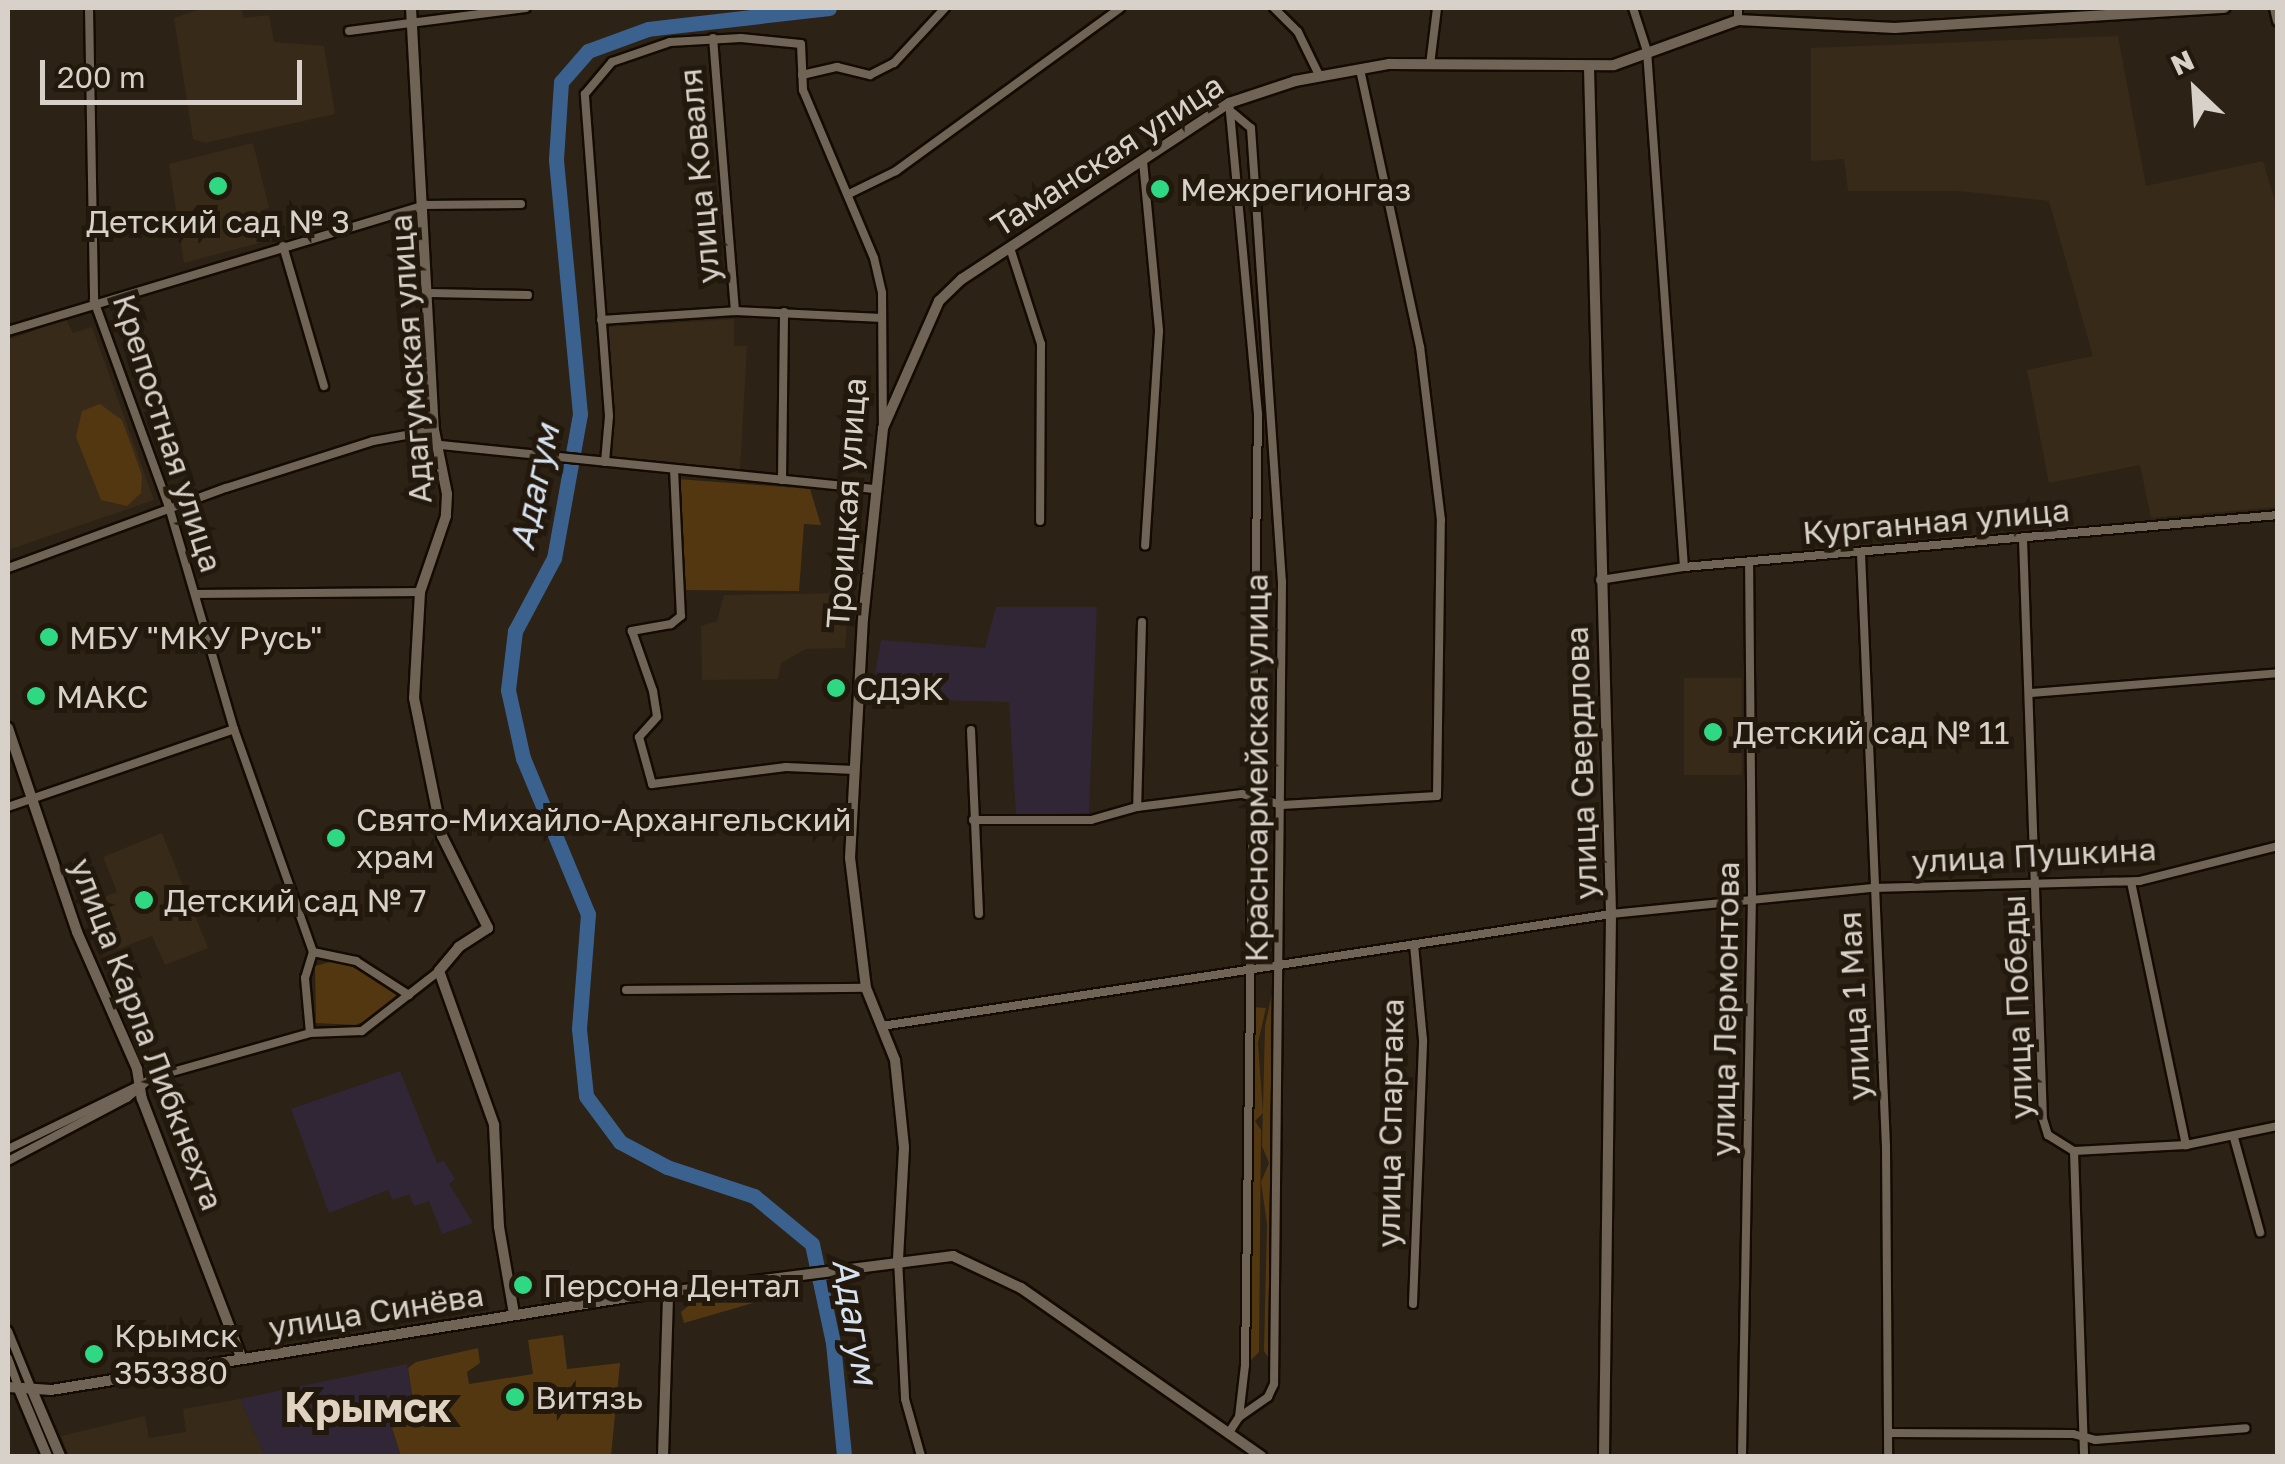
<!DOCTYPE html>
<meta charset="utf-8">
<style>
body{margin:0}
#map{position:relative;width:2285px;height:1464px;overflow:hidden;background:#2c2215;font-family:"Golos Text",sans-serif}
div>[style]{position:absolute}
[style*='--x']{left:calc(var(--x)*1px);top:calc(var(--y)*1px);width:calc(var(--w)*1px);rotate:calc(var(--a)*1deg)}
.commercial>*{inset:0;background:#312635}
.built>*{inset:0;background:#382a19;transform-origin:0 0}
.green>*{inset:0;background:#523710}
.river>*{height:15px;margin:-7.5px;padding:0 7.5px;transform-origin:7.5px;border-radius:7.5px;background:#3b628f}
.roads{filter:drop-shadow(2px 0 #140b02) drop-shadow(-2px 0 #140b02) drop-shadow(0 2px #140b02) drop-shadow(0 -2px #140b02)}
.street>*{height:8px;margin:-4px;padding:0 4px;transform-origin:4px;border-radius:4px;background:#6f6455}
.secondary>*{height:10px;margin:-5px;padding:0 5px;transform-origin:5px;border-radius:5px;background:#6f6455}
.dots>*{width:28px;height:28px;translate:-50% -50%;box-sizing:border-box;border:5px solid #22180c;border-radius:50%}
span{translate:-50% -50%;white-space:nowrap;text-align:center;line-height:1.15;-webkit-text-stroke:10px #22180c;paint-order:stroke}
.street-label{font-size:32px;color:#d8d1c9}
.poi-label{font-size:32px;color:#d8d1c9}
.left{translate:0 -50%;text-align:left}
.water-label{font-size:35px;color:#d7e2f1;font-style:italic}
.district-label{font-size:42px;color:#dfd2c1;font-weight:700}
.frame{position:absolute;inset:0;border:10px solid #d8d1c9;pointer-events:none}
.north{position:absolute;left:2145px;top:40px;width:100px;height:100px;-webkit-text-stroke:8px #22180c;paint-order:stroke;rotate:335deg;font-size:28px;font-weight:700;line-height:40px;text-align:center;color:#d8d1c9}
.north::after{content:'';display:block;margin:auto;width:35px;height:45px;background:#d8d1c9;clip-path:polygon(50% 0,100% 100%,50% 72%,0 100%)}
.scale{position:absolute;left:40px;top:60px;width:262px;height:45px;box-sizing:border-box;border:5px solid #d8d1c9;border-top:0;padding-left:12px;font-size:30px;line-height:35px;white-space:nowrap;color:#d8d1c9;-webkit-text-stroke:8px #22180c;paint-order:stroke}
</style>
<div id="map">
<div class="commercial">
<div style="clip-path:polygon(996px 607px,1097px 607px,1089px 813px,1016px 815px,1009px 702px,871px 698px,881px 640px,985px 648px)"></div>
<div style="clip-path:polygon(400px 1071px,437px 1163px,444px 1161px,455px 1179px,449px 1184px,473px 1223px,442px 1234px,429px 1201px,414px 1206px,409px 1194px,393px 1200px,388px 1190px,329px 1213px,291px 1109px)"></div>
<div style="clip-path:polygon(407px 1364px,416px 1421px,392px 1429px,401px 1456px,265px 1456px,240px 1399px)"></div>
</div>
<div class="built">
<div style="clip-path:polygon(204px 8px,241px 8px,244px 18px,269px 15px,274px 42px,324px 46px,335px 114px,205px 143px,193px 139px,174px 18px)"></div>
<div style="clip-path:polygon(2118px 36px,2146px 186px,2263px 161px,2278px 211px,2277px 507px,2151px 518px,2140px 465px,2049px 483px,2027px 370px,2093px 356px,2049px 201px,1959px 191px,1848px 191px,1844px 159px,1811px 161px,1811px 48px)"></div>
<div style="clip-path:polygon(253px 143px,269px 208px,261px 210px,266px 241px,184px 263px,169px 164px)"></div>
<div style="clip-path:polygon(66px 319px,73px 333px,92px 327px,154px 500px,8px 550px,8px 340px)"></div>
<div style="clip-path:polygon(734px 319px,734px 346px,747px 346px,740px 471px,613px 459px,607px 327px)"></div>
<div style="clip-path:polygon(849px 593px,845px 648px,806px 649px,781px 663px,778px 679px,702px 680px,701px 626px,717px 621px,724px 595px)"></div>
<div style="left:1684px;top:678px;width:58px;height:97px"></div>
<div style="clip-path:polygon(162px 833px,208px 948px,165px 965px,152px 936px,100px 956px,80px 907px,117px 892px,103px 857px)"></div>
<div style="clip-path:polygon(240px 1399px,265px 1456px,69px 1456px,61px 1436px,145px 1416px,149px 1438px,186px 1432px,183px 1409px)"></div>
</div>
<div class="green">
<div style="clip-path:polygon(100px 404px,122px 420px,142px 475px,141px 493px,127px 506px,101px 500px,76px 437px,82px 411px)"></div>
<div style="clip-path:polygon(678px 479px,810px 489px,821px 525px,804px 524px,799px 591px,684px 590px)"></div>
<div style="clip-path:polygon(337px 960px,398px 987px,397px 995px,374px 1018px,355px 1025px,316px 1023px,315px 966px)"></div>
<div style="clip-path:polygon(1275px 980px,1276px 983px,1270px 1360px,1264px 1351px,1267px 1224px,1261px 1182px,1269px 1163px,1262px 1146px,1265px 1026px)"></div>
<div style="clip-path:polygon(1253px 1007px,1266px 1008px,1258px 1043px,1263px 1113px,1255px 1121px,1261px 1130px,1259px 1352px,1251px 1360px)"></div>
<div style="clip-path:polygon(692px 1303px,753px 1303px,684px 1323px,681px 1312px)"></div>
<div style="clip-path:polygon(563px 1335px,567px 1369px,620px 1363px,611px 1456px,401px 1456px,392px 1428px,416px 1421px,408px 1368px,416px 1362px,478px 1348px,480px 1363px,467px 1372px,469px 1384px,533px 1374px,528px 1340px)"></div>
</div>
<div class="river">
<div style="--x:829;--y:8;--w:182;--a:173.4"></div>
<div style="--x:648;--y:29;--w:64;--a:159.9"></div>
<div style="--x:588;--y:51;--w:41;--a:131.1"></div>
<div style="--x:561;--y:82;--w:78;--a:93.7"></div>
<div style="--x:556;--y:160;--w:255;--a:84.6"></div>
<div style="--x:580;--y:414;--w:146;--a:100.2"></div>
<div style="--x:554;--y:558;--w:83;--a:118.1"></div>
<div style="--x:515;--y:631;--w:59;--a:96.8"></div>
<div style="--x:508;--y:690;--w:70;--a:77.6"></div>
<div style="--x:523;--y:758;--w:169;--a:67.4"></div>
<div style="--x:588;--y:914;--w:115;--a:94.5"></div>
<div style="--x:579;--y:1029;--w:67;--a:84"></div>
<div style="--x:586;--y:1096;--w:57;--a:53.5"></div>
<div style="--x:620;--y:1142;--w:53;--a:28"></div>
<div style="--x:667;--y:1167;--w:92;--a:18.4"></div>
<div style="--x:754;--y:1196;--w:75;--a:39.6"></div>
<div style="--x:812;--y:1244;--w:101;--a:78"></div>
<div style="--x:833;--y:1343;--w:114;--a:84.4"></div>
</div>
<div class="roads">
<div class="street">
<div style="--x:89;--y:8;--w:293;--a:89"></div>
<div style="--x:94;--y:301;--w:219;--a:70"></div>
<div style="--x:169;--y:507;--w:231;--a:73.7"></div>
<div style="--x:234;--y:729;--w:237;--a:70.5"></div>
<div style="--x:313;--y:952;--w:27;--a:107"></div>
<div style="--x:305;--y:978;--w:55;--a:84.8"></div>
<div style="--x:1274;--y:8;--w:34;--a:45"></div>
<div style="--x:1298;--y:32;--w:50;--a:63.9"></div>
<div style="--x:1633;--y:8;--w:45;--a:72"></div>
<div style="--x:1647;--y:51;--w:517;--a:85.9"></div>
<div style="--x:1738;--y:20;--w:12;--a:-90"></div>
<div style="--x:349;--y:31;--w:178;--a:-7.4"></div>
<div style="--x:713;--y:38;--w:274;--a:85.4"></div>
<div style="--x:1430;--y:65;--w:57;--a:-83"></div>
<div style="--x:802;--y:75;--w:36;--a:-13"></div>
<div style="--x:837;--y:67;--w:34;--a:14"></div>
<div style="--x:870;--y:75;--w:27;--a:-27"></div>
<div style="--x:894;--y:63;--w:75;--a:-47.2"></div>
<div style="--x:1233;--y:113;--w:23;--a:40"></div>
<div style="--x:1251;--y:128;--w:455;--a:86.1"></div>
<div style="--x:1282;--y:582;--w:802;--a:90.57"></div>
<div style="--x:1274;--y:1384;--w:14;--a:115"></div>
<div style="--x:1268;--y:1397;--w:35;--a:145"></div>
<div style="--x:1143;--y:161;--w:171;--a:84.6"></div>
<div style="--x:1159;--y:331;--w:215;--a:93.7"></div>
<div style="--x:851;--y:193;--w:50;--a:-26.1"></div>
<div style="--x:896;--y:171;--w:277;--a:-36"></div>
<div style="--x:283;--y:246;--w:146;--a:73.7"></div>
<div style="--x:1010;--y:248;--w:101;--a:72.1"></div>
<div style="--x:1041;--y:344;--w:177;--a:90.3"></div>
<div style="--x:429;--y:293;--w:99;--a:1.2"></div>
<div style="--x:601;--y:320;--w:134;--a:-3.8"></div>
<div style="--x:735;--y:311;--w:147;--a:2.7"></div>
<div style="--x:8;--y:331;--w:436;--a:-16.8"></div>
<div style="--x:425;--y:205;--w:96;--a:-0.6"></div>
<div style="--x:440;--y:445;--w:437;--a:5.8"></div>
<div style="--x:605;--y:462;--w:46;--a:-85"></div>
<div style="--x:609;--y:416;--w:323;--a:-94.3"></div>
<div style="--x:585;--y:94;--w:42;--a:-49.8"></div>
<div style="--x:612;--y:62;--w:61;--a:-19"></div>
<div style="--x:670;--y:42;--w:71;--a:-3.2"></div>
<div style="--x:741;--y:38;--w:60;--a:5.7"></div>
<div style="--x:801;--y:44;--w:46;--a:87.5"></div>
<div style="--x:803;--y:90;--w:182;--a:67.1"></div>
<div style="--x:874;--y:258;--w:36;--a:77"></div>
<div style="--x:882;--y:293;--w:134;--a:89.6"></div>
<div style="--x:674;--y:469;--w:147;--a:87.3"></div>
<div style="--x:681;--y:616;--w:13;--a:141"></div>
<div style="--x:671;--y:624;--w:40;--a:170"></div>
<div style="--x:632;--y:631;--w:64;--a:70.7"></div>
<div style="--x:653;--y:691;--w:26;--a:81"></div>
<div style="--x:657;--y:717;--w:27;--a:132"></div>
<div style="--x:639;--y:737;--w:49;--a:74.5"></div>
<div style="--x:652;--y:784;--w:135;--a:-7.2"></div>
<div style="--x:786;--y:767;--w:69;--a:2.5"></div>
<div style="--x:782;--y:480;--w:168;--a:-89.3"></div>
<div style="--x:2023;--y:539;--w:580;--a:88.03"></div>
<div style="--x:2043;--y:1119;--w:17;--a:73"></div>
<div style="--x:2048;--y:1135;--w:31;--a:32"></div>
<div style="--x:1861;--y:553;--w:594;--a:87.59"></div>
<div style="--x:1886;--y:1146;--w:310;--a:89.6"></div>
<div style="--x:8;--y:568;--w:232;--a:-20.2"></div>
<div style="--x:226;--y:488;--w:154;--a:-17.7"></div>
<div style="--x:373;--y:441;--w:62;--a:-10.2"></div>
<div style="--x:1600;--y:580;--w:85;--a:-8.8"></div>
<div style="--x:1684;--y:567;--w:596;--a:-5"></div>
<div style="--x:195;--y:594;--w:225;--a:-0.5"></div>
<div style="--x:1142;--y:622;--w:185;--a:91.5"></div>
<div style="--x:1137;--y:807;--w:106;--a:-7.1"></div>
<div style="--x:1242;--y:794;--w:41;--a:15.4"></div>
<div style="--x:1282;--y:805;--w:155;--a:-3.3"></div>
<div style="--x:1437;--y:796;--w:276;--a:-89.2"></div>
<div style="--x:1441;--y:520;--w:174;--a:-96.9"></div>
<div style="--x:1420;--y:347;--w:284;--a:-102.2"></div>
<div style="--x:2032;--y:693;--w:247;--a:-4.6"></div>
<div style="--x:971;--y:730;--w:184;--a:87.5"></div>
<div style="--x:8;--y:807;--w:239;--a:-19"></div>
<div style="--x:973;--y:820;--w:118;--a:0"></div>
<div style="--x:1091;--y:820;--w:48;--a:-15.8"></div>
<div style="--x:2131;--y:882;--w:269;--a:78.2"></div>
<div style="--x:313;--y:952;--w:44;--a:11.8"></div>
<div style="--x:356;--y:961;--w:63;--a:32.7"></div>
<div style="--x:626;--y:990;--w:240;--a:-0.5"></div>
<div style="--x:882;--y:1026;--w:738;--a:-8.73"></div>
<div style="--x:1611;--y:914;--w:263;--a:-5.7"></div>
<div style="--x:1873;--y:888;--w:267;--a:-1.5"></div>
<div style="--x:2140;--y:881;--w:142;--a:-14.2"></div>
<div style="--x:2234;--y:1138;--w:98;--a:74.5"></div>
<div style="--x:8;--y:1149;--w:144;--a:-25.9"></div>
<div style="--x:2074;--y:1151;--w:305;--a:88.1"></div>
<div style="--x:2074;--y:1151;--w:112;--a:-3.1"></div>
<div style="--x:2186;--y:1145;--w:94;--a:-11.7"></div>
<div style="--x:8;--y:1161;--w:135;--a:-27.9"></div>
<div style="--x:127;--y:1098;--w:31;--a:-40"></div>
<div style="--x:151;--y:1078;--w:165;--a:-15.8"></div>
<div style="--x:310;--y:1033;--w:52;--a:-2.2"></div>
<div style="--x:362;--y:1031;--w:98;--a:-37.9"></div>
<div style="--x:898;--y:1259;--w:140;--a:87.1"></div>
<div style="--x:905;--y:1399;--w:59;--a:74.3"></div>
<div style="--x:1413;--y:1304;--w:264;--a:-87.8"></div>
<div style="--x:1423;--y:1040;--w:96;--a:-95.4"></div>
<div style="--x:8;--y:1331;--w:64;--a:67.9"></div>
<div style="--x:8;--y:1358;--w:33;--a:70"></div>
<div style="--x:1888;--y:1433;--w:185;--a:0.3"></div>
<div style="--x:2073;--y:1434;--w:23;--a:15"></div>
<div style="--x:2095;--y:1440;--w:151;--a:-4.5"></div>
<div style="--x:1228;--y:1434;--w:20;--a:-57"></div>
<div style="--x:1239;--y:1417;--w:52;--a:-83.4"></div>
<div style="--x:1245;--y:1365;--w:951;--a:-89.22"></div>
<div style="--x:1258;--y:414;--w:312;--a:-95.3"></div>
<div style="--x:1742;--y:1456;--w:559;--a:-88.98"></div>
<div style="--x:1752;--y:897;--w:335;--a:-90.5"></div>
</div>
<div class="secondary">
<div style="--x:411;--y:8;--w:423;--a:86.9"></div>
<div style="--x:434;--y:430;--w:65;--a:78.5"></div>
<div style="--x:447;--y:494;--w:22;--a:93"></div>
<div style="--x:446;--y:516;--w:80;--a:108.9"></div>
<div style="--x:420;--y:592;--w:106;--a:93.2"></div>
<div style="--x:414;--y:698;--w:141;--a:78.5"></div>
<div style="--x:442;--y:836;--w:103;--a:63.4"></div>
<div style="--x:488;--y:928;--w:35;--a:147"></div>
<div style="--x:459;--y:947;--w:31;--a:130"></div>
<div style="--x:439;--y:971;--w:164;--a:70.3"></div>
<div style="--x:494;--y:1125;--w:102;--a:87.2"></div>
<div style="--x:499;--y:1227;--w:88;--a:80.2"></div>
<div style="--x:2275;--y:8;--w:13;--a:77"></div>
<div style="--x:1589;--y:68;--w:846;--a:88.51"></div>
<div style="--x:1611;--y:914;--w:542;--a:90.74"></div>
<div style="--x:8;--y:728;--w:215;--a:71.3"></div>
<div style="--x:77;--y:932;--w:150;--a:66.3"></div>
<div style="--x:137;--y:1069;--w:30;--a:81"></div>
<div style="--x:142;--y:1099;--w:276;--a:69"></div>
<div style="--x:898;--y:1259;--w:112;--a:-86.9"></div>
<div style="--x:904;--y:1147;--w:87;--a:-95.9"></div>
<div style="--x:895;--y:1060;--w:78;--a:-111.9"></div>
<div style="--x:866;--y:988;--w:131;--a:-97"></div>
<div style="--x:850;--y:858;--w:239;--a:-86.9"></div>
<div style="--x:863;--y:619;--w:192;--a:-84"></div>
<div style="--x:883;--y:428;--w:139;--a:-66.2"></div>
<div style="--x:939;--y:301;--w:32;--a:-44"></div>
<div style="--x:962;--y:279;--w:320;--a:-33.4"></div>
<div style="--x:1229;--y:103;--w:70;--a:-18.4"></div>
<div style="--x:1295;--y:81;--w:96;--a:-10.3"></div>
<div style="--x:1389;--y:64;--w:225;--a:0.3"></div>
<div style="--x:1614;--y:65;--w:132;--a:-19.9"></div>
<div style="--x:1738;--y:20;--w:157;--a:2.9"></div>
<div style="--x:1895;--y:28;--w:330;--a:-3.5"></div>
<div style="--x:8;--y:1387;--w:43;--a:4"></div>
<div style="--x:51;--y:1390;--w:584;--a:-9.16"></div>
<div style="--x:628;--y:1297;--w:328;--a:-7.2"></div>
<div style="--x:953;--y:1256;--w:75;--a:25.2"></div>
<div style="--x:1021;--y:1288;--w:293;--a:35"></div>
<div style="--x:19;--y:1389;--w:73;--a:67.3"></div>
<div style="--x:32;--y:1390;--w:72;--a:67"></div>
<div style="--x:663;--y:1456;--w:163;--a:-88.2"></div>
</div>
</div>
<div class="dots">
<div style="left:218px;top:186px;background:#2fd883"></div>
<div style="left:1160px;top:189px;background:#2fd883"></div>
<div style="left:49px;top:637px;background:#2fd883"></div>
<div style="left:836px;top:688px;background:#2fd883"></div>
<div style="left:36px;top:696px;background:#2fd883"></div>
<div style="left:1713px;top:732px;background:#2fd883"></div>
<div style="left:336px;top:838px;background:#2fd883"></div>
<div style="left:144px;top:900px;background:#2fd883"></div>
<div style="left:523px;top:1285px;background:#2fd883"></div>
<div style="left:94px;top:1354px;background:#2fd883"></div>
<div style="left:515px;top:1397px;background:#2fd883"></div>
</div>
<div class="street-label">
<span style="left:1107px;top:155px;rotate:-33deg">Таманская улица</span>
<span style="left:699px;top:176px;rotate:-95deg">улица Коваля</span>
<span style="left:410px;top:359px;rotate:-94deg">Адагумская улица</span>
<span style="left:168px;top:433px;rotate:72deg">Крепостная улица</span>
<span style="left:846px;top:503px;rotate:-86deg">Троицкая улица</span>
<span style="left:1936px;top:521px;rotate:-5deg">Курганная улица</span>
<span style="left:1581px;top:763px;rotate:-92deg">улица Свердлова</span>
<span style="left:1256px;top:768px;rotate:-90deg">Красноармейская улица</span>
<span style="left:2034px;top:855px;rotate:-3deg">улица Пушкина</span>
<span style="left:1854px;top:1006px;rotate:-93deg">улица 1 Мая</span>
<span style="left:2017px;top:1007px;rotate:-92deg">улица Победы</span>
<span style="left:1725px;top:1009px;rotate:-89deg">улица Лермонтова</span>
<span style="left:147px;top:1034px;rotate:69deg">улица Карла Либкнехта</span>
<span style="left:1390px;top:1123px;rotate:-89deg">улица Спартака</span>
<span style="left:376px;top:1311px;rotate:-9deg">улица Синёва</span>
</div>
<div class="poi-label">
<span class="left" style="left:1180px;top:189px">Межрегионгаз</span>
<span style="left:218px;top:221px">Детский сад № 3</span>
<span class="left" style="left:69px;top:637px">МБУ "МКУ Русь"</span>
<span class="left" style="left:856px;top:688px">СДЭК</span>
<span class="left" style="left:56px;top:696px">МАКС</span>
<span class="left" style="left:1733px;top:732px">Детский сад № 11</span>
<span class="left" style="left:356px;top:838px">Свято-Михайло-Архангельский<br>храм</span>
<span class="left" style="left:164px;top:900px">Детский сад № 7</span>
<span class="left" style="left:543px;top:1285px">Персона Дентал</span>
<span class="left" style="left:114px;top:1354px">Крымск<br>353380</span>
<span class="left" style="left:535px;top:1397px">Витязь</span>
</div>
<div class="water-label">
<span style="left:534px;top:487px;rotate:-78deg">Адагум</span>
<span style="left:856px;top:1321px;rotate:80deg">Адагум</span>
</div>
<div class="district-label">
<span style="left:368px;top:1406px">Крымск</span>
</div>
<div class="frame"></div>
<div class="north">N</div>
<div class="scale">200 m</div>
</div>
